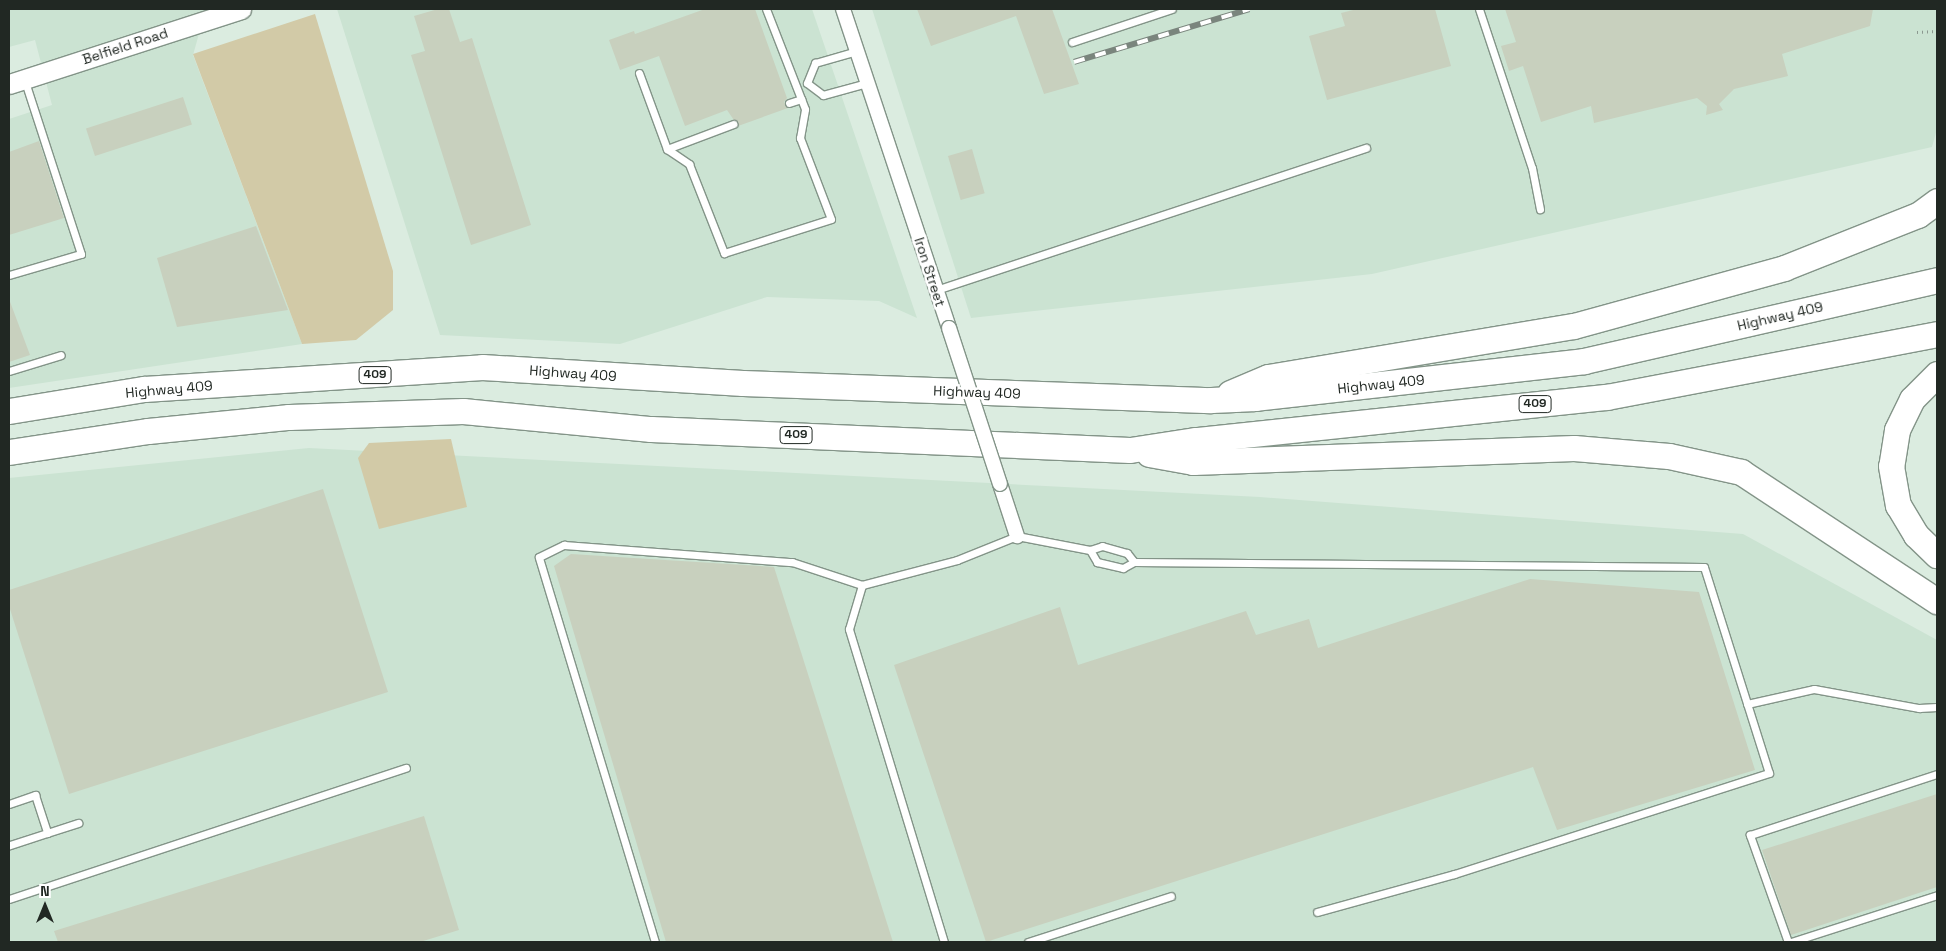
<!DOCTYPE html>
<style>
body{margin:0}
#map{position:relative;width:1946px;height:951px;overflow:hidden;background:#dbece0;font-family:"Space Grotesk",sans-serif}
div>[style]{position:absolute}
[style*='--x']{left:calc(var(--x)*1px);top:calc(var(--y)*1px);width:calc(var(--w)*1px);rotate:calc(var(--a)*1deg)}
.built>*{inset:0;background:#cbe3d2}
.green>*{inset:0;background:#d2caa7}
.building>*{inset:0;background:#c8d0be;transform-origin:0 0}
.path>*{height:3px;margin-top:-1.5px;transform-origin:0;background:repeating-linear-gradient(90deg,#8b988f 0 1px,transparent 0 5px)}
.roads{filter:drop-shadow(1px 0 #839488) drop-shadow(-1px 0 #839488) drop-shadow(0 1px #839488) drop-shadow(0 -1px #839488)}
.lane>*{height:7px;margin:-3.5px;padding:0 3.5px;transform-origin:3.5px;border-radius:3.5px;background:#fff}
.street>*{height:14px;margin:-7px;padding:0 7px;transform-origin:7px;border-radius:7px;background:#fff}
.secondary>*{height:19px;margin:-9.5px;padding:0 9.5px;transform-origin:9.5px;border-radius:9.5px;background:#fff}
.highway>*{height:25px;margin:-12.5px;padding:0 12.5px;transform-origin:12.5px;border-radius:12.5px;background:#fff}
.rail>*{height:5.5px;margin-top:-2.75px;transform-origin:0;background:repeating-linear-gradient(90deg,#fff 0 11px,#7a857d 0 22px);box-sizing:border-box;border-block:1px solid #7a857d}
.bridges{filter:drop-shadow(1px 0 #839488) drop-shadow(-1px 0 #839488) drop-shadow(0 1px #839488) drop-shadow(0 -1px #839488)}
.street-bridge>*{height:14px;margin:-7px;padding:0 7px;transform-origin:7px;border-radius:7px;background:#fff}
span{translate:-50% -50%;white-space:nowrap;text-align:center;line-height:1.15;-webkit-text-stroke:5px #fff;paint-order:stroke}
.shield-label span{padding:1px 4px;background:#fff;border:1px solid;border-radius:4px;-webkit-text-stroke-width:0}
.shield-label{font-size:12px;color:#212823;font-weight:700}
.street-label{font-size:14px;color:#212823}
.frame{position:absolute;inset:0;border:10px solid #212823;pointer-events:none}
.north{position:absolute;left:20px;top:881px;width:50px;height:50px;-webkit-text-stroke:4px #fff;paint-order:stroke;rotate:0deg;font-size:14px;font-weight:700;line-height:20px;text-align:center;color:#212823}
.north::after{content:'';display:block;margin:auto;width:18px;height:22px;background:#212823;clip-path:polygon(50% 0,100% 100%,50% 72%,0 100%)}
</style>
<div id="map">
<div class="built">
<div style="clip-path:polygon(9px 9px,206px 9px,193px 55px,302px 344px,9px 388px,9px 119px,52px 105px,35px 40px,9px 47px)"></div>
<div style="clip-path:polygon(337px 9px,812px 9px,917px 318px,879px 301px,767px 297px,620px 344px,440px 335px)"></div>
<div style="clip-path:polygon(872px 9px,1937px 9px,1937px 129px,1932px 147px,1372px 274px,971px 318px)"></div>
<div style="clip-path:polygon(309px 448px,1260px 497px,1743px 534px,1937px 640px,1937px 942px,9px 942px,9px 478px)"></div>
</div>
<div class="green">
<div style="clip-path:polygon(315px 14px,393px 271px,393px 310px,356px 340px,302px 344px,193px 54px)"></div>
<div style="clip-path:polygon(451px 439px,467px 507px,379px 529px,358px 458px,369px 443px)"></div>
</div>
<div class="building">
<div style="clip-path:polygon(438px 9px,449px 9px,460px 42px,472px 38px,531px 225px,471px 245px,411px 55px,425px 51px,414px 16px)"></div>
<div style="clip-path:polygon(705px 9px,755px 9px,787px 98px,784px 102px,788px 108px,738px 126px,727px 110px,685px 126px,659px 56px,620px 70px,609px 40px,634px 31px,635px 34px)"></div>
<div style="clip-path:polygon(917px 9px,1052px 9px,1079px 84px,1044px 94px,1016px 16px,931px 46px)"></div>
<div style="clip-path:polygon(1357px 9px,1435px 9px,1451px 66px,1327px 100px,1309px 36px,1345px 26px,1341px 13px)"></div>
<div style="clip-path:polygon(1505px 9px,1873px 9px,1870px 26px,1782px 54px,1788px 76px,1734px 89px,1719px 104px,1723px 110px,1706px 115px,1707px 106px,1697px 98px,1594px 123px,1591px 106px,1541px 122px,1523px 66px,1509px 71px,1501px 46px,1516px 42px)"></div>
<div style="left:183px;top:97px;width:29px;height:102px;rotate:72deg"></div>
<div style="clip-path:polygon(39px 141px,64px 218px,9px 235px,9px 152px)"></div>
<div style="left:972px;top:149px;width:46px;height:25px;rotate:74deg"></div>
<div style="clip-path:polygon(256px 226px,288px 310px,177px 327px,157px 258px)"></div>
<div style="clip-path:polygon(9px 299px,30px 355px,9px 362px)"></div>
<div style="clip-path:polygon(323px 489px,388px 692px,69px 794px,9px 606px,9px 590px)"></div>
<div style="clip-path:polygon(571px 554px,774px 567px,893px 942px,666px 942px,554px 566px)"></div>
<div style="clip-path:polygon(1530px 579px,1699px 592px,1755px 770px,1557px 830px,1533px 767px,986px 942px,894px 665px,1060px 607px,1078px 665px,1246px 611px,1256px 635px,1309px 619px,1318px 648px)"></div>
<div style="clip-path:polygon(1937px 794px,1937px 887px,1791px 935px,1762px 850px)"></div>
<div style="clip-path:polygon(424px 816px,459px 930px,420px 942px,58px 942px,54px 931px)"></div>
</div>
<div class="path">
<div style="--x:1917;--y:32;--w:20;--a:-3"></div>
</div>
<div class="roads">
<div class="lane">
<div style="--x:1479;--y:9;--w:168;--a:71.6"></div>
<div style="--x:1532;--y:168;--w:42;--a:79"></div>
<div style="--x:1072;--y:42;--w:105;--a:-18.3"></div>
<div style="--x:639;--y:73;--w:81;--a:69.8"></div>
<div style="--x:667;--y:149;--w:27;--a:34"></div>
<div style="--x:689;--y:164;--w:96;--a:68.5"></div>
<div style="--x:724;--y:253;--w:112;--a:-17.6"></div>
<div style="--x:831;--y:219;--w:87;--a:-110.9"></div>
<div style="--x:800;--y:138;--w:29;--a:-80"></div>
<div style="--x:805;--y:109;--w:107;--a:-111.3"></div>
<div style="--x:807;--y:83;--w:20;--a:37"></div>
<div style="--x:823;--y:95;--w:46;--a:-15.3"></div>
<div style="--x:807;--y:83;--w:22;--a:-68"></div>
<div style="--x:815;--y:63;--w:44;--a:-15.9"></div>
<div style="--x:789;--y:103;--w:13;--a:-18"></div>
<div style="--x:667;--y:149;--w:71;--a:-20.7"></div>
<div style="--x:9;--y:275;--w:75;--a:-16.3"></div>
<div style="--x:81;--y:254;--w:184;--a:-108"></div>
<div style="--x:936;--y:290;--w:453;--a:-18.3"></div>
<div style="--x:9;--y:371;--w:54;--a:-17.1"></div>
<div style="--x:1090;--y:550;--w:14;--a:60"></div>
<div style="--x:1097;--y:562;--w:27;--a:13"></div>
<div style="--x:1123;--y:568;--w:13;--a:-29"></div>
<div style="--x:1134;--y:562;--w:570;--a:0.5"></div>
<div style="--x:1704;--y:567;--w:216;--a:72.5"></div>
<div style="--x:1769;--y:773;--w:331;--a:162.2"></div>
<div style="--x:1454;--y:874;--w:142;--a:164.5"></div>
<div style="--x:1747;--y:704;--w:69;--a:-12.6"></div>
<div style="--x:1814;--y:689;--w:107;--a:10.3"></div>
<div style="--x:1919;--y:708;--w:18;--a:-3"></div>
<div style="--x:9;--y:804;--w:28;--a:-19"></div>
<div style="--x:35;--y:795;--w:40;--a:72"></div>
<div style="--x:47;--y:833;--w:40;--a:162"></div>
<div style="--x:47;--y:833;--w:33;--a:-18"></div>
<div style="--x:9;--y:899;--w:418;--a:-18.3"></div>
<div style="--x:655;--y:942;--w:402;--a:-106.8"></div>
<div style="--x:539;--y:557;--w:28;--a:-26"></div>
<div style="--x:564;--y:545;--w:229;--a:4.3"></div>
<div style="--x:792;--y:562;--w:74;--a:18.2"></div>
<div style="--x:944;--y:942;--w:327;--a:-106.9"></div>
<div style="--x:849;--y:629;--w:46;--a:-73.5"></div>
<div style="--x:862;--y:585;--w:98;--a:-14.7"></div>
<div style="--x:957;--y:560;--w:65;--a:-21.8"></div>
<div style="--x:1017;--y:536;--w:74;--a:10.9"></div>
<div style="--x:1090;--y:550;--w:13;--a:-18"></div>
<div style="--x:1102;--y:546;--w:26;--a:16"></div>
<div style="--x:1127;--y:553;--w:11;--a:52"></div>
<div style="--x:1028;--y:942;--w:150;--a:-17.8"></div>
<div style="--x:1788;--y:942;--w:114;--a:-109.6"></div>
<div style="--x:1750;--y:835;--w:197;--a:-18.1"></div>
<div style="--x:1791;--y:942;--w:153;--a:-17.8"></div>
</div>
<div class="street">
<div style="--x:843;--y:9;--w:336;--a:71.6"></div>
<div style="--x:1000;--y:484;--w:55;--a:71.9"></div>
</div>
<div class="secondary">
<div style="--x:9;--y:84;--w:244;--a:-17.9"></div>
</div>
<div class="highway">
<div style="--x:1937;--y:374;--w:35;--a:135"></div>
<div style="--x:1912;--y:399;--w:34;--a:116"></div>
<div style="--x:1897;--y:430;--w:36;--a:99"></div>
<div style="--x:1891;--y:466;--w:40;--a:80"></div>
<div style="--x:1898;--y:505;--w:35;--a:59"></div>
<div style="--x:1916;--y:535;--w:29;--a:44"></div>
<div style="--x:1230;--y:393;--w:41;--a:-22.8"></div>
<div style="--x:1268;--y:377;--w:310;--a:-9.5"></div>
<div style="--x:1574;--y:326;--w:218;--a:-15.4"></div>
<div style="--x:1784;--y:268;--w:144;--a:-21.6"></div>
<div style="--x:1918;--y:215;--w:24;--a:-36"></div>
<div style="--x:9;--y:411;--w:137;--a:-9.3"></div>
<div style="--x:144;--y:389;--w:339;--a:-3.7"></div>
<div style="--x:482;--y:367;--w:261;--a:3.5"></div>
<div style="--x:743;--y:383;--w:468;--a:2.1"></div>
<div style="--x:1211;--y:400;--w:44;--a:-2.6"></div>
<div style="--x:1255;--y:398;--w:331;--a:-6.4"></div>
<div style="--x:1584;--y:361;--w:362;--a:-12.9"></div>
<div style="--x:9;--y:452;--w:141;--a:-8.6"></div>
<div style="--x:148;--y:431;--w:142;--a:-5.7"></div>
<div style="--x:289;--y:417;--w:174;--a:-2"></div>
<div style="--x:463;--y:411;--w:189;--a:5.5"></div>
<div style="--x:651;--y:429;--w:479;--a:2.5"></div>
<div style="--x:1130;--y:450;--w:67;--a:-8.6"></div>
<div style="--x:1196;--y:440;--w:413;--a:-6"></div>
<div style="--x:1607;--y:397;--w:336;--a:-10.8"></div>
<div style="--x:1149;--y:454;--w:45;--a:10.3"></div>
<div style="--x:1193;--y:462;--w:381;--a:-2.1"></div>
<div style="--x:1574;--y:448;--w:95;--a:4.8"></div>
<div style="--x:1669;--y:456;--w:74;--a:12.5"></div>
<div style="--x:1741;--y:472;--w:235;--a:33.4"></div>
</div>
</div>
<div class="rail">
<div style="--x:1074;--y:62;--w:183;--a:-16.8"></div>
</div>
<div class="bridges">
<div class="street-bridge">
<div style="--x:949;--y:328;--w:164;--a:71.9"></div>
</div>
</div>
<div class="shield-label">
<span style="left:375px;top:375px">409</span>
<span style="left:1535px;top:404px">409</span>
<span style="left:796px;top:435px">409</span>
</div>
<div class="street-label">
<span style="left:125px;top:46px;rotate:-18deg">Belfield Road</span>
<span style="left:930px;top:272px;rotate:72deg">Iron Street</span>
<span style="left:1780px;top:316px;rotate:-13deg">Highway 409</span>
<span style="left:573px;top:373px;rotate:4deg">Highway 409</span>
<span style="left:1381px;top:384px;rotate:-6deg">Highway 409</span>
<span style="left:169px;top:389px;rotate:-5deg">Highway 409</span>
<span style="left:977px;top:392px;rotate:2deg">Highway 409</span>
</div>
<div class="frame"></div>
<div class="north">N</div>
</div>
